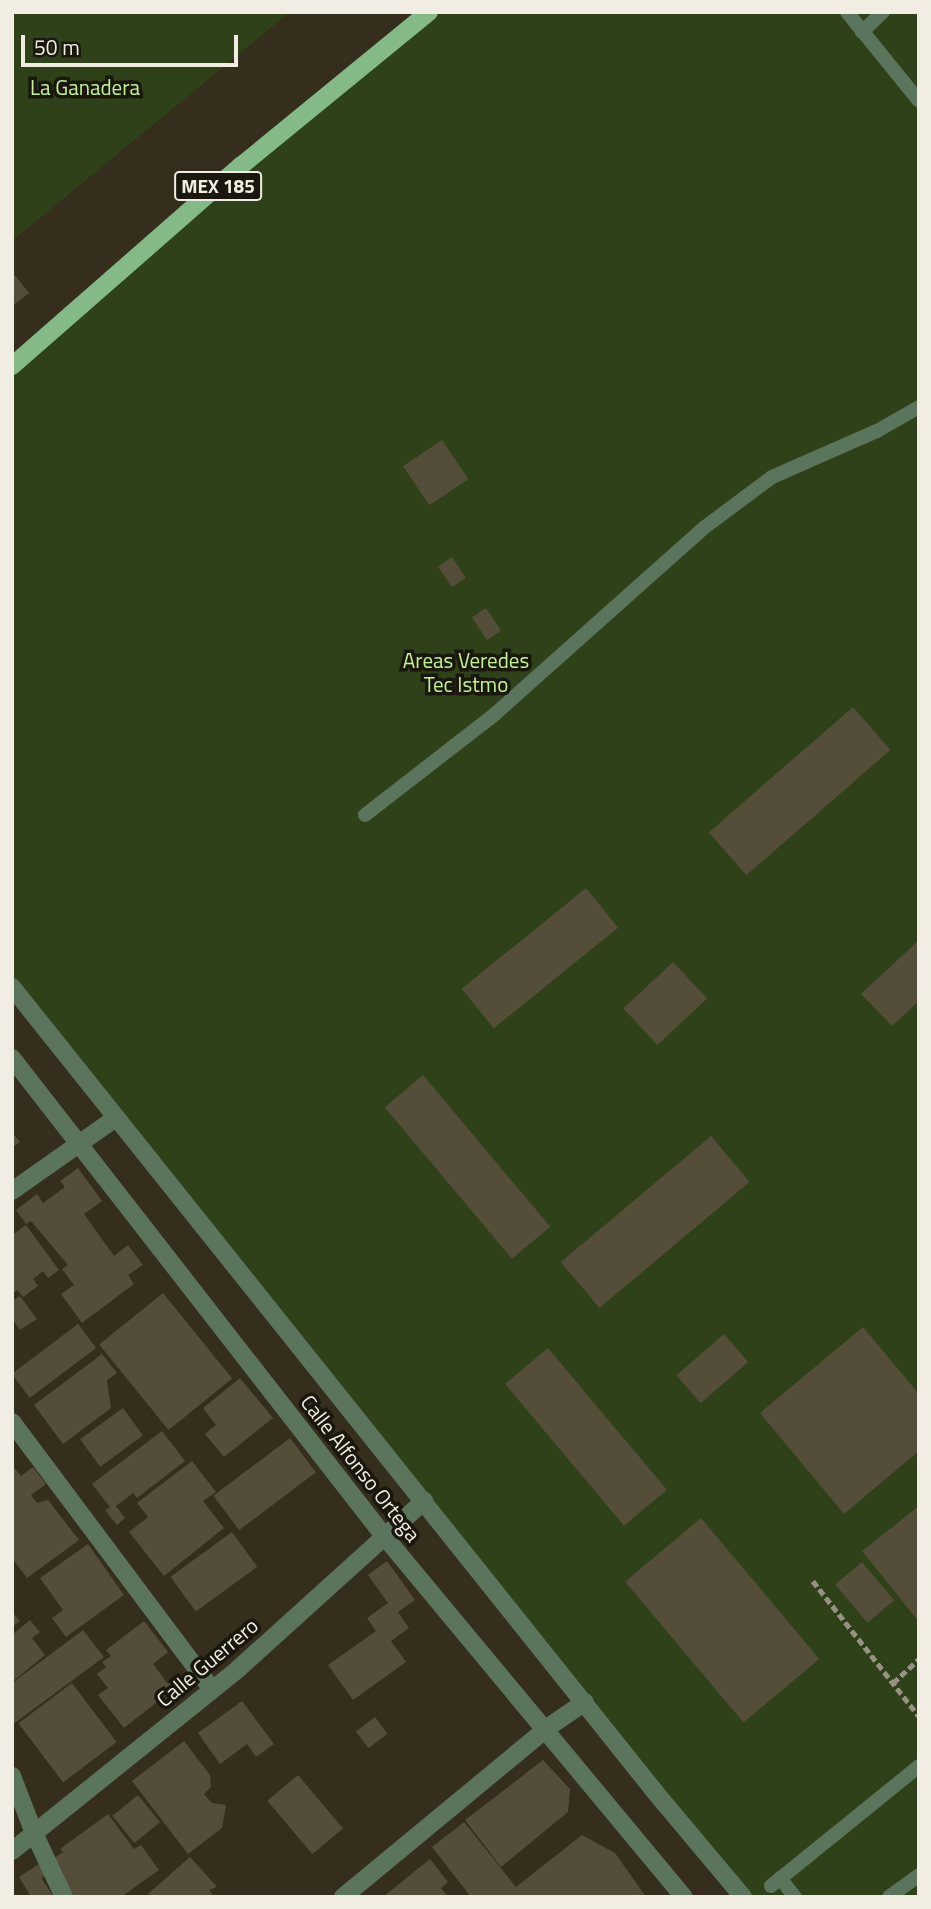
<!DOCTYPE html>
<style>
body{margin:0}
#map{position:relative;width:931px;height:1909px;overflow:hidden;background:#352e1c;font-family:"Titillium Web",sans-serif}
div>[style]{position:absolute}
[style*='--x']{left:calc(var(--x)*1px);top:calc(var(--y)*1px);width:calc(var(--w)*1px);rotate:calc(var(--a)*1deg)}
.green>*{inset:0;background:#2e4119}
.building>*{inset:0;background:#544d39;transform-origin:0 0}
.path>*{height:4.5px;margin-top:-2.25px;transform-origin:0;background:repeating-linear-gradient(90deg,#979183 0 7px,transparent 0 10.5px)}
.service>*{height:14px;margin:-7px;padding:0 7px;transform-origin:7px;border-radius:7px;background:#5b755d}
.minor>*{height:18px;margin:-9px;padding:0 9px;transform-origin:9px;border-radius:9px;background:#5b755d}
.tertiary>*{height:18px;margin:-9px;padding:0 9px;transform-origin:9px;border-radius:9px;background:#5b755d}
.primary>*{height:18px;margin:-9px;padding:0 9px;transform-origin:9px;border-radius:9px;background:#83ba88}
span{translate:-50% -50%;white-space:nowrap;text-align:center;line-height:1.15;-webkit-text-stroke:7px #1a170f;paint-order:stroke}
.shield-label span{padding:2px 5px;background:#1a170f;border:2px solid;border-radius:5px;-webkit-text-stroke-width:0}
.shield-label{font-size:19px;color:#f2ede2;font-weight:700}
.park-label{font-size:21px;color:#c1f38f}
.street-label{font-size:21px;color:#f2ede2}
.frame{position:absolute;inset:0;border:14px solid #f2ede2;pointer-events:none}
.scale{position:absolute;left:21px;top:35px;width:217px;height:32px;box-sizing:border-box;border:4px solid #f2ede2;border-top:0;padding-left:9px;font-size:21px;line-height:24px;white-space:nowrap;color:#f2ede2;-webkit-text-stroke:5px #1a170f;paint-order:stroke}
</style>
<div id="map">
<div class="green">
<div style="clip-path:polygon(12px 12px,290px 12px,12px 241px)"></div>
<div style="clip-path:polygon(443px 12px,919px 12px,919px 1897px,742px 1897px,12px 985px,12px 359px)"></div>
</div>
<div class="building">
<div style="clip-path:polygon(15px 275px,29px 293px,12px 306px,12px 277px)"></div>
<div style="left:442px;top:440px;width:47px;height:47px;rotate:56deg"></div>
<div style="left:452px;top:557px;width:25px;height:17px;rotate:56deg"></div>
<div style="left:486px;top:608px;width:27px;height:17px;rotate:56deg"></div>
<div style="left:853px;top:707px;width:57px;height:191px;rotate:49deg"></div>
<div style="left:586px;top:888px;width:51px;height:160px;rotate:51deg"></div>
<div style="clip-path:polygon(919px 940px,919px 1001px,892px 1026px,861px 994px)"></div>
<div style="left:673px;top:962px;width:50px;height:68px;rotate:47deg"></div>
<div style="left:423px;top:1075px;width:198px;height:50px;rotate:50deg"></div>
<div style="clip-path:polygon(12px 1132px,20px 1142px,12px 1148px)"></div>
<div style="left:711px;top:1136px;width:60px;height:196px;rotate:50deg"></div>
<div style="clip-path:polygon(78px 1168px,102px 1201px,84px 1214px,114px 1256px,128px 1245px,143px 1265px,128px 1275px,134px 1284px,82px 1323px,61px 1294px,74px 1285px,62px 1269px,68px 1265px,31px 1221px,26px 1224px,16px 1210px,37px 1194px,43px 1203px,65px 1187px,60px 1181px)"></div>
<div style="clip-path:polygon(26px 1225px,59px 1270px,48px 1278px,43px 1271px,33px 1279px,38px 1286px,23px 1297px,17px 1290px,12px 1294px,12px 1235px)"></div>
<div style="left:163px;top:1293px;width:110px;height:82px;rotate:51deg"></div>
<div style="clip-path:polygon(20px 1296px,37px 1319px,20px 1330px,12px 1319px,12px 1301px)"></div>
<div style="left:78px;top:1324px;width:30px;height:83px;rotate:53deg"></div>
<div style="clip-path:polygon(863px 1327px,919px 1394px,919px 1451px,844px 1514px,760px 1413px)"></div>
<div style="left:724px;top:1334px;width:37px;height:63px;rotate:49deg"></div>
<div style="left:548px;top:1348px;width:185px;height:56px;rotate:50deg"></div>
<div style="clip-path:polygon(102px 1354px,117px 1373px,107px 1380px,111px 1408px,63px 1444px,34px 1405px)"></div>
<div style="clip-path:polygon(240px 1378px,273px 1418px,224px 1457px,205px 1434px,216px 1425px,203px 1408px)"></div>
<div style="left:123px;top:1408px;width:34px;height:53px;rotate:54deg"></div>
<div style="clip-path:polygon(162px 1431px,185px 1461px,137px 1498px,133px 1493px,116px 1506px,125px 1518px,117px 1525px,105px 1510px,110px 1507px,92px 1484px)"></div>
<div style="left:290px;top:1438px;width:43px;height:96px;rotate:53deg"></div>
<div style="clip-path:polygon(192px 1461px,216px 1492px,203px 1501px,224px 1528px,164px 1576px,129px 1532px,148px 1517px,137px 1503px)"></div>
<div style="clip-path:polygon(12px 1465px,21px 1476px,33px 1467px,46px 1484px,31px 1495px,37px 1503px,48px 1500px,79px 1540px,27px 1578px,12px 1558px)"></div>
<div style="clip-path:polygon(919px 1506px,919px 1622px,862px 1551px)"></div>
<div style="left:701px;top:1518px;width:184px;height:99px;rotate:50deg"></div>
<div style="left:232px;top:1532px;width:43px;height:76px;rotate:54deg"></div>
<div style="clip-path:polygon(88px 1544px,124px 1595px,66px 1637px,52px 1618px,63px 1610px,40px 1578px)"></div>
<div style="clip-path:polygon(387px 1561px,415px 1600px,398px 1612px,409px 1628px,391px 1641px,406px 1662px,353px 1700px,328px 1665px,376px 1631px,367px 1618px,388px 1603px,368px 1575px)"></div>
<div style="left:862px;top:1562px;width:50px;height:35px;rotate:50deg"></div>
<div style="clip-path:polygon(12px 1612px,20px 1621px,12px 1627px)"></div>
<div style="clip-path:polygon(30px 1620px,40px 1632px,32px 1638px,45px 1655px,12px 1682px,12px 1635px)"></div>
<div style="clip-path:polygon(144px 1621px,168px 1652px,153px 1664px,168px 1684px,177px 1677px,181px 1683px,124px 1728px,98px 1695px,108px 1688px,97px 1674px,106px 1667px,102px 1662px,111px 1656px,106px 1650px)"></div>
<div style="clip-path:polygon(83px 1630px,104px 1657px,12px 1725px,12px 1683px)"></div>
<div style="left:72px;top:1683px;width:74px;height:67px;rotate:53deg"></div>
<div style="clip-path:polygon(242px 1701px,274px 1744px,256px 1757px,247px 1744px,220px 1764px,198px 1733px)"></div>
<div style="left:375px;top:1717px;width:21px;height:24px;rotate:53deg"></div>
<div style="clip-path:polygon(184px 1741px,210px 1775px,211px 1787px,204px 1794px,212px 1803px,226px 1805px,222px 1828px,188px 1854px,132px 1781px)"></div>
<div style="clip-path:polygon(543px 1760px,570px 1789px,568px 1812px,501px 1867px,465px 1820px)"></div>
<div style="left:298px;top:1775px;width:70px;height:40px;rotate:50deg"></div>
<div style="left:138px;top:1795px;width:35px;height:33px;rotate:51deg"></div>
<div style="clip-path:polygon(108px 1814px,134px 1849px,141px 1845px,159px 1870px,121px 1897px,73px 1897px,48px 1862px,63px 1852px,60px 1849px)"></div>
<div style="clip-path:polygon(464px 1822px,516px 1887px,582px 1835px,615px 1853px,646px 1897px,471px 1897px,432px 1847px)"></div>
<div style="clip-path:polygon(190px 1857px,217px 1887px,209px 1890px,214px 1897px,150px 1897px,148px 1894px)"></div>
<div style="clip-path:polygon(430px 1859px,448px 1882px,441px 1888px,448px 1897px,383px 1897px)"></div>
<div style="clip-path:polygon(42px 1862px,49px 1873px,41px 1878px,54px 1897px,31px 1897px,19px 1877px)"></div>
</div>
<div class="path">
<div style="--x:813;--y:1581;--w:172;--a:51.9"></div>
<div style="--x:893;--y:1683;--w:35;--a:-43"></div>
</div>
<div class="service">
<div style="--x:847;--y:12;--w:114;--a:51"></div>
<div style="--x:862;--y:32;--w:29;--a:-44"></div>
<div style="--x:365;--y:815;--w:165;--a:-37.8"></div>
<div style="--x:495;--y:714;--w:281;--a:-41.7"></div>
<div style="--x:705;--y:527;--w:84;--a:-36.7"></div>
<div style="--x:772;--y:477;--w:115;--a:-23.7"></div>
<div style="--x:877;--y:431;--w:48;--a:-29.7"></div>
<div style="--x:780;--y:1878;--w:24;--a:52"></div>
<div style="--x:771;--y:1886;--w:191;--a:-39"></div>
<div style="--x:889;--y:1897;--w:37;--a:-36"></div>
</div>
<div class="minor">
<div style="--x:12;--y:1191;--w:127;--a:-35.1"></div>
<div style="--x:12;--y:1422;--w:334;--a:53.2"></div>
<div style="--x:12;--y:1776;--w:61;--a:68.9"></div>
<div style="--x:34;--y:1833;--w:71;--a:64.9"></div>
<div style="--x:12;--y:1851;--w:290;--a:-38.8"></div>
<div style="--x:238;--y:1669;--w:251;--a:-42.1"></div>
<div style="--x:343;--y:1897;--w:265;--a:-39.6"></div>
<div style="--x:547;--y:1728;--w:46;--a:-34.4"></div>
</div>
<div class="tertiary">
<div style="--x:12;--y:987;--w:1030;--a:51.38"></div>
<div style="--x:655;--y:1792;--w:137;--a:50"></div>
<div style="--x:12;--y:1058;--w:606;--a:52.11"></div>
<div style="--x:384;--y:1536;--w:469;--a:50.3"></div>
</div>
<div class="primary">
<div style="--x:12;--y:366;--w:305;--a:-41.2"></div>
<div style="--x:242;--y:165;--w:242;--a:-39.3"></div>
</div>
<div class="shield-label">
<span style="left:218px;top:186px">MEX 185</span>
</div>
<div class="park-label">
<span style="left:85px;top:87px">La Ganadera</span>
<span style="left:466px;top:672px">Areas Veredes<br>Tec Istmo</span>
</div>
<div class="street-label">
<span style="left:361px;top:1468px;rotate:52deg">Calle Alfonso Ortega</span>
<span style="left:207px;top:1662px;rotate:-40deg">Calle Guerrero</span>
</div>
<div class="frame"></div>
<div class="scale">50 m</div>
</div>
